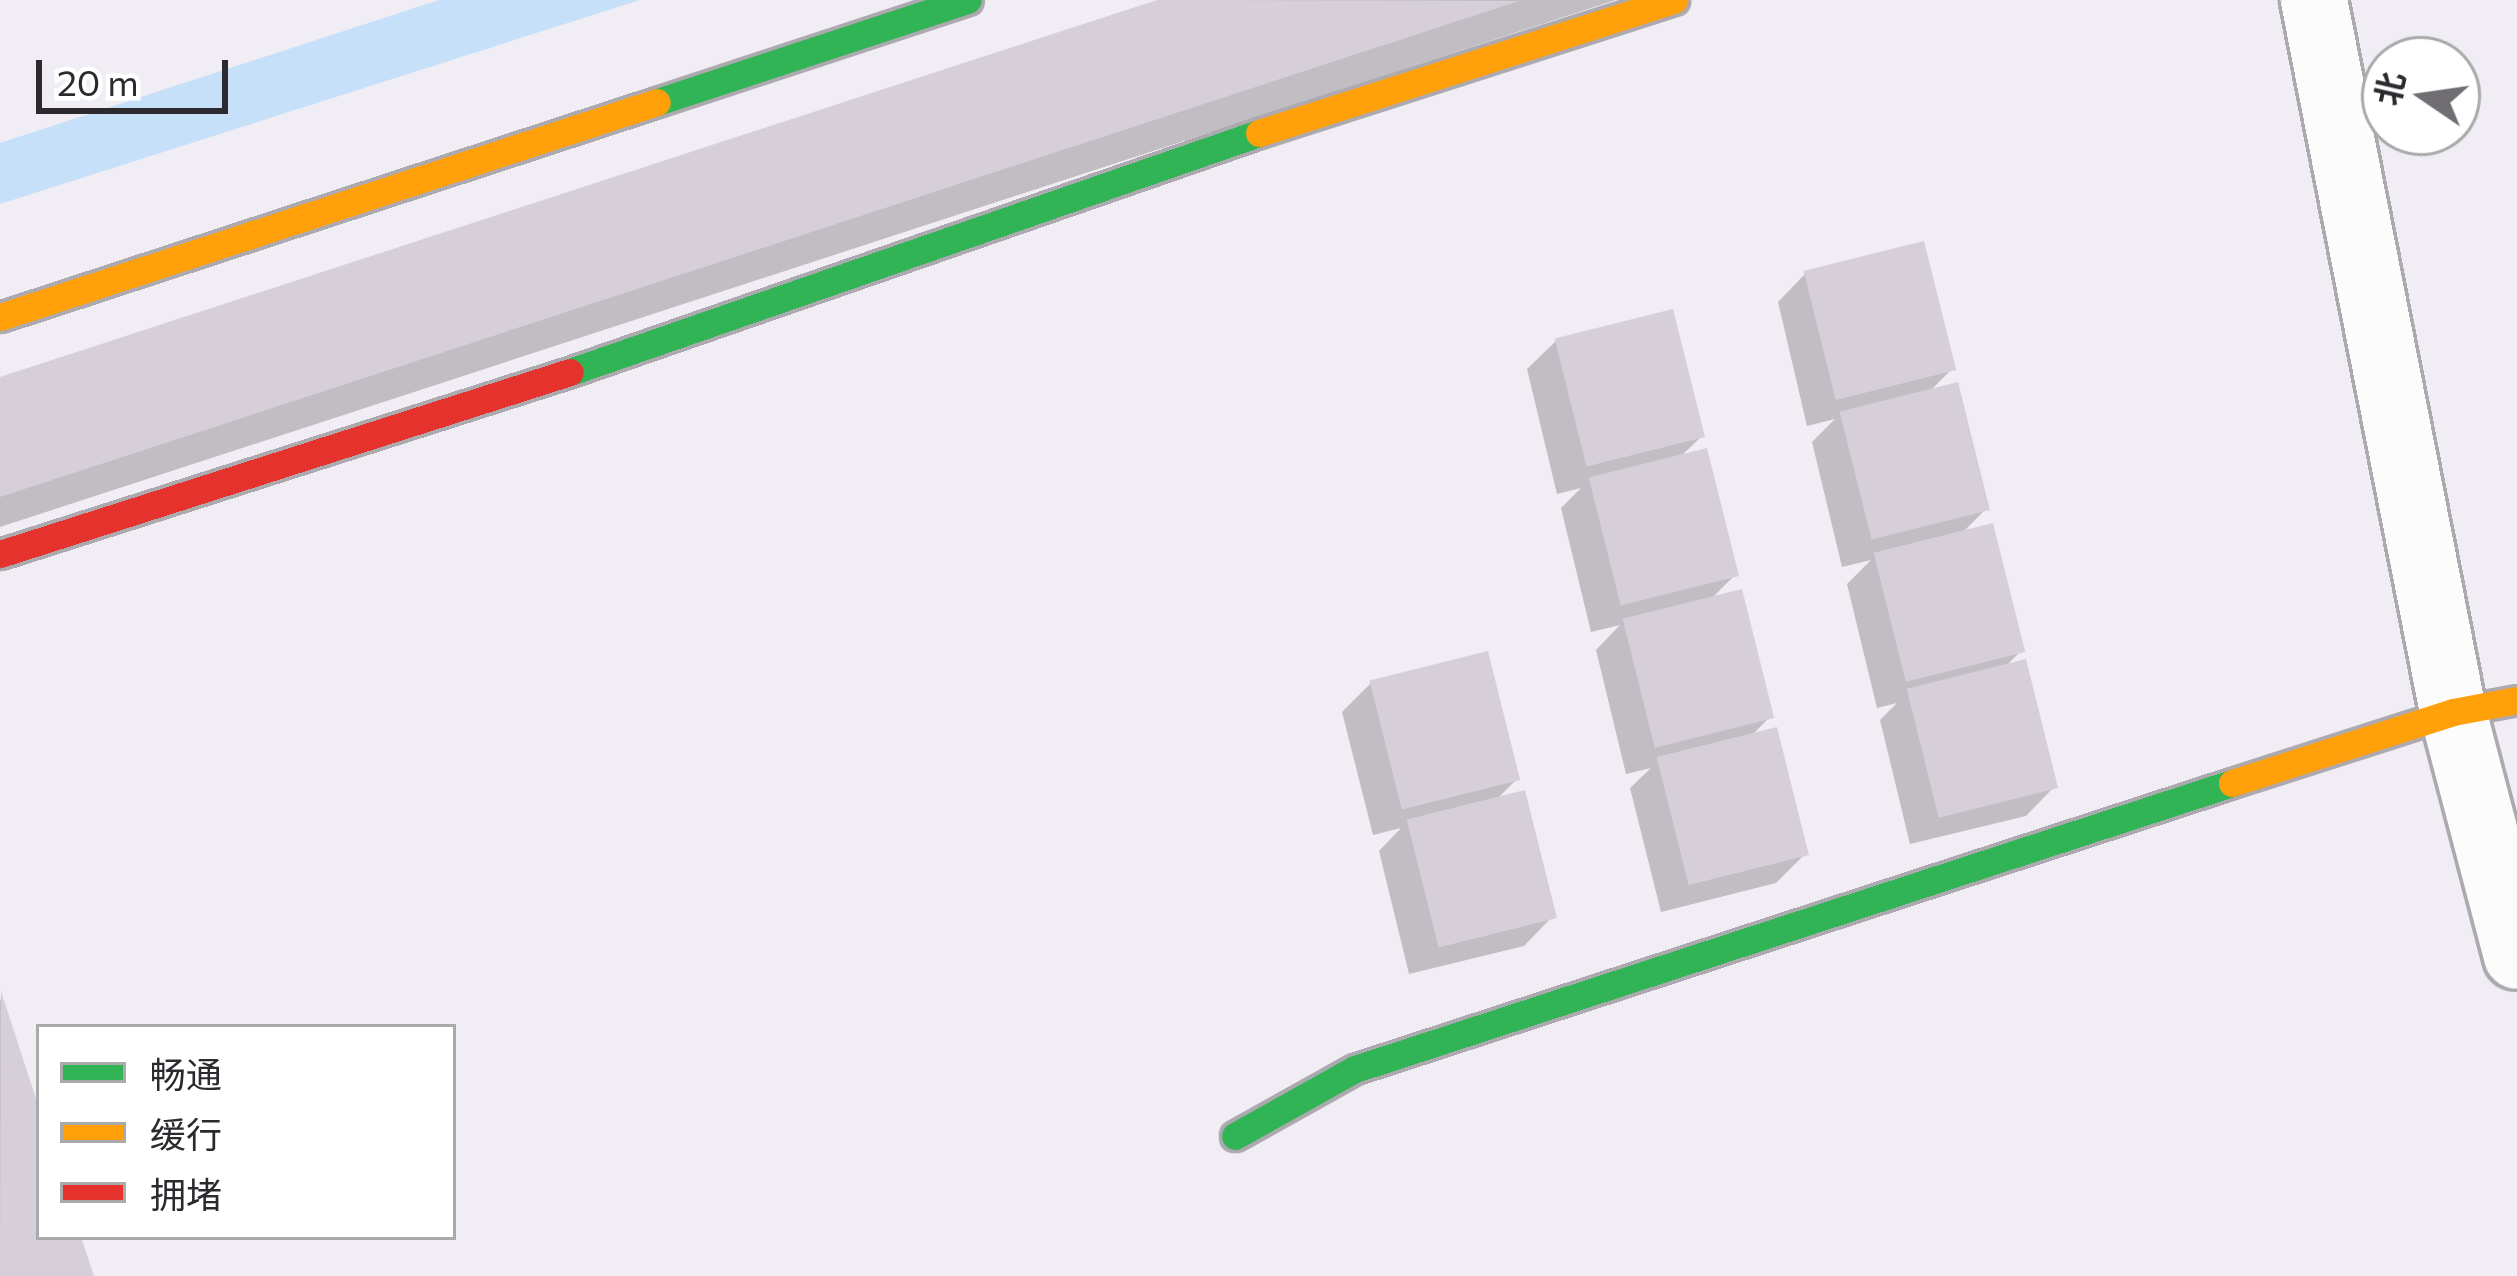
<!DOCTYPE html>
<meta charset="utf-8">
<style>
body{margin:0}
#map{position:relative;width:2517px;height:1276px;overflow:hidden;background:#f0edf4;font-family:Commissioner,"Noto Sans SC",sans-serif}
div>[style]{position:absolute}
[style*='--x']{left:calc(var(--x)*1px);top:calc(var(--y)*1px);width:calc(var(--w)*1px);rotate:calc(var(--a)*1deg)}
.water>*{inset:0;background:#c7e0f9}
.shadow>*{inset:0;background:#0003}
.building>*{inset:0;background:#d6cfd9;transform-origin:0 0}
.roads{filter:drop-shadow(3px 0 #aca9af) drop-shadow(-3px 0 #aca9af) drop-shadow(0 3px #aca9af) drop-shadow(0 -3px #aca9af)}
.street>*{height:66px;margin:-33px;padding:0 33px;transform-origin:33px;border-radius:33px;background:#fdfcfd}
.fast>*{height:27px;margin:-13.5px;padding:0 13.5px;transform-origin:13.5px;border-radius:13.5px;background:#30b455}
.slow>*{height:27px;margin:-13.5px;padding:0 13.5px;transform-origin:13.5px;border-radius:13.5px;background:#ff9f0a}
.jam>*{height:27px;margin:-13.5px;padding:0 13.5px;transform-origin:13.5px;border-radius:13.5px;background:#e5322d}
span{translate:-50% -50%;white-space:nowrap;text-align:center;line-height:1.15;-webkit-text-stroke:9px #fff;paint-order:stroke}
.legend{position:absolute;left:36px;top:1024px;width:420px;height:216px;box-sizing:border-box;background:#fff;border:3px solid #abaaab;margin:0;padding:15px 21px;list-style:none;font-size:36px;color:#2c2a2e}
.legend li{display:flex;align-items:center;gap:24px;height:60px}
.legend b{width:60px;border:3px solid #abaaab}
.north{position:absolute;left:2361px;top:36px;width:120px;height:120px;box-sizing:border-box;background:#fff;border:3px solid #abaaab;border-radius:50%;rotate:283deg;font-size:33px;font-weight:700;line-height:48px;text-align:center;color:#2c2a2e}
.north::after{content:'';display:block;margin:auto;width:42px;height:54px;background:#716e73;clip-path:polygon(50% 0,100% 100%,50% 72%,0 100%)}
.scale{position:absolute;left:36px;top:60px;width:192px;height:54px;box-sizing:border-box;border:6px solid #2c2a2e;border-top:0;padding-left:15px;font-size:36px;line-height:42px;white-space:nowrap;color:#2c2a2e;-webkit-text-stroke:9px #fff;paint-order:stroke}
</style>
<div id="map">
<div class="water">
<div style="clip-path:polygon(439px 0,640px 0,0 204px,0 143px)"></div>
</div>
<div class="shadow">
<div style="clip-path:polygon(1166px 0,1616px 0,0 527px,0 381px)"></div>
<div style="clip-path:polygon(1806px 273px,1952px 369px,1929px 392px,1986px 509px,1961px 534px,2021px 651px,2004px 668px,2054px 787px,2026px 816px,1910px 844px,1880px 720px,1897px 703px,1877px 708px,1847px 584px,1871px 560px,1842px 567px,1812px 442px,1835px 419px,1807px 426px,1778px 302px)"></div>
<div style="clip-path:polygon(1556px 341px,1702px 436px,1680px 457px,1735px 575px,1710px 600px,1770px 717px,1750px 737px,1805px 854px,1776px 883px,1661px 912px,1630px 788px,1651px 768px,1626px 774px,1596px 650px,1620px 625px,1591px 632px,1561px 508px,1581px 488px,1557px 494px,1527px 369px)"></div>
<div style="clip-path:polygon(1371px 683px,1517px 779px,1495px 801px,1552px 917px,1524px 946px,1409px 974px,1379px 851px,1401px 828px,1373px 835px,1342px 712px)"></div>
<div style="clip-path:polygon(0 998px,39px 1118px,39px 1237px,78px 1237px,91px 1276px,0 1276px)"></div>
</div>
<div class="building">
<div style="clip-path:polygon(1157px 0,1519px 1px,0 497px,0 377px)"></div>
<div style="left:1924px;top:241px;width:133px;height:124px;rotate:76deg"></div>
<div style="left:1673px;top:309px;width:132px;height:122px;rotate:76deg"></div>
<div style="left:1958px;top:382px;width:132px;height:122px;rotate:76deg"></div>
<div style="left:1707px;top:448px;width:132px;height:122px;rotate:76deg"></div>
<div style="left:1993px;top:523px;width:133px;height:123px;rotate:76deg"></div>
<div style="left:1742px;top:589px;width:133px;height:123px;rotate:76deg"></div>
<div style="left:1488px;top:651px;width:133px;height:122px;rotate:76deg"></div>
<div style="left:2026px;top:659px;width:133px;height:123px;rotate:76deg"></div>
<div style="left:1777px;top:727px;width:132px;height:124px;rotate:76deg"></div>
<div style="left:1525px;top:790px;width:132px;height:122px;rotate:76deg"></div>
<div style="clip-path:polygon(1px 991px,39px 1108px,39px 1237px,81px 1237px,94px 1276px,0 1276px)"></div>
</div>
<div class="roads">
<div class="street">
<div style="--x:2314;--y:0;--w:725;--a:78.95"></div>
<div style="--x:2453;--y:712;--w:252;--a:75.3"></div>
</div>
<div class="fast">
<div style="--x:657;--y:102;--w:327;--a:-18.2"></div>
<div style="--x:570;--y:372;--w:729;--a:-19.13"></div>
<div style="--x:1235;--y:1136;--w:137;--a:-29.2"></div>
<div style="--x:1355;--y:1069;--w:922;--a:-18.06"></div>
</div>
<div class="slow">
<div style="--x:1259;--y:133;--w:436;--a:-17.8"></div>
<div style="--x:0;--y:317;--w:691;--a:-18.12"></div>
<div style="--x:2232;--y:783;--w:232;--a:-17.8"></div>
<div style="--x:2453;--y:712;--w:65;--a:-10.6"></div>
</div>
<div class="jam">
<div style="--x:0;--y:554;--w:598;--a:-17.71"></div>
</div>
</div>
<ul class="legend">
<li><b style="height:15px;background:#30b455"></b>畅通</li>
<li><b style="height:15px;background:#ff9f0a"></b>缓行</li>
<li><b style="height:15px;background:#e5322d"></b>拥堵</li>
</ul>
<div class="north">北</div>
<div class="scale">20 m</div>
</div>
